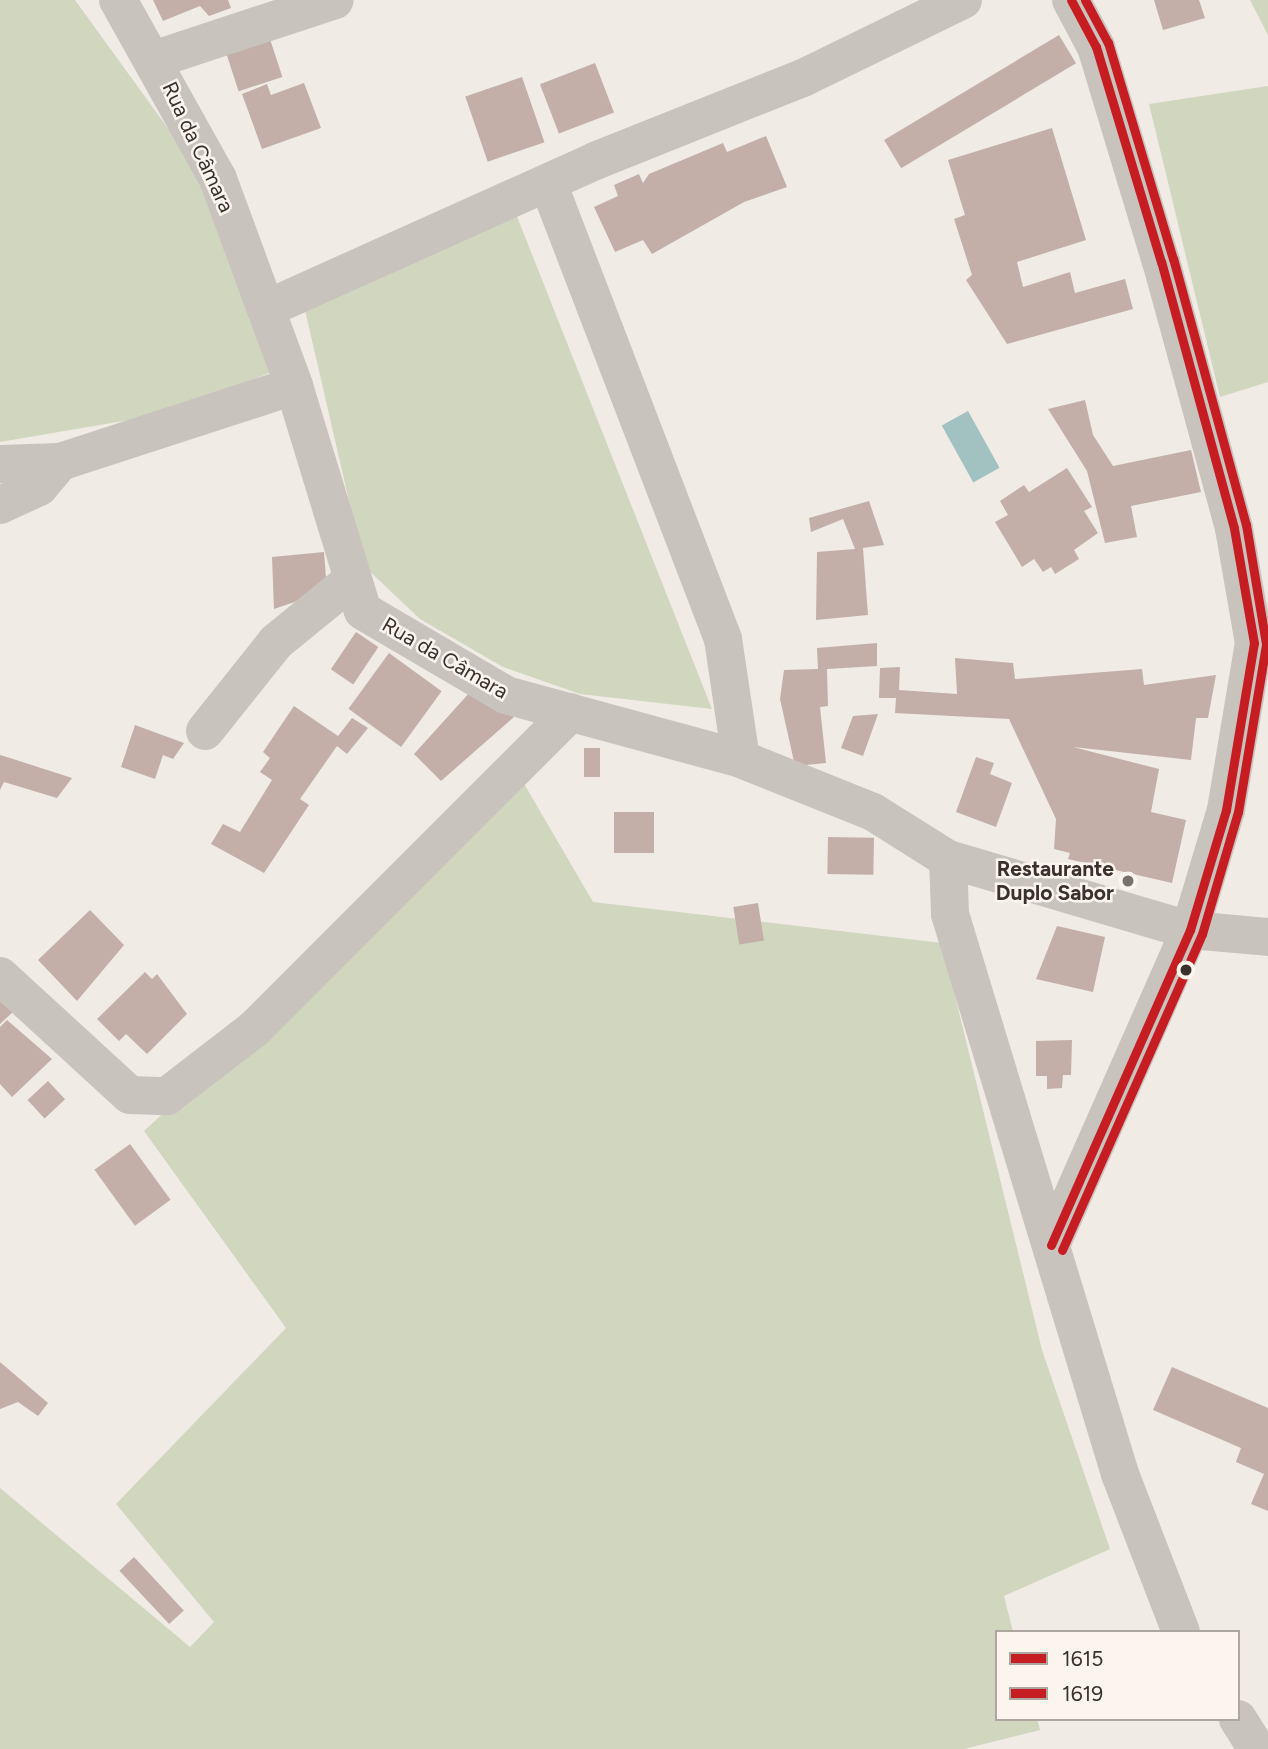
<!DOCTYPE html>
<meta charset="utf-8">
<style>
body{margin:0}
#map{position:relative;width:1268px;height:1749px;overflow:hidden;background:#f0ebe5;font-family:Figtree,sans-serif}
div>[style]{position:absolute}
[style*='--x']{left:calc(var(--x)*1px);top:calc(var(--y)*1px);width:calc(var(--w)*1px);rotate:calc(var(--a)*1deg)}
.green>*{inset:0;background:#d1d6bf}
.water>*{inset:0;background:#a1c2c1;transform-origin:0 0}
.building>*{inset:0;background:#c3afa7;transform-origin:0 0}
.minor>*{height:38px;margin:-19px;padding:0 19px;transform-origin:19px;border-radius:19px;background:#c9c3be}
.bus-1>*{height:9px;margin:-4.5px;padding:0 4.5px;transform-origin:4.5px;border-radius:4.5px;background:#c61d23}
.bus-2>*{height:9px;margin:-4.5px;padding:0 4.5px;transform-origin:4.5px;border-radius:4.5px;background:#c61d23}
.dots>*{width:19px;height:19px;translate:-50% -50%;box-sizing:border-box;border:4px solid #fbf5ee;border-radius:50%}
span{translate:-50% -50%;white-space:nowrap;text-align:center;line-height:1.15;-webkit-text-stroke:5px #fbf5ee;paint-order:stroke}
.street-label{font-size:21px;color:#3b302b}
.poi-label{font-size:21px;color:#3b302b;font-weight:700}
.right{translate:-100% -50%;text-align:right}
.legend{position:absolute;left:995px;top:1630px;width:245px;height:91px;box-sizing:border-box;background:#fbf5ee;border:2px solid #aea6a0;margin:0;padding:9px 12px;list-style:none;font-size:21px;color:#3b302b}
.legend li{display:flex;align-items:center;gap:14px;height:35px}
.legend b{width:35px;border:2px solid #aea6a0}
</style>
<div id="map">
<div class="green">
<div style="clip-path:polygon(0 0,75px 0,201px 174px,274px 371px,176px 412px,0 442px)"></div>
<div style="clip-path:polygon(1250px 0,1268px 0,1268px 35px)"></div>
<div style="clip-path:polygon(1268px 86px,1268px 382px,1220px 397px,1149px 104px)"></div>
<div style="clip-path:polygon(516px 214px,712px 709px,580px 694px,503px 667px,420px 619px,364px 566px,305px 310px)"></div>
<div style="clip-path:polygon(523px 782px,593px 902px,942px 943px,1042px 1350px,1110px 1549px,1004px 1596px,1013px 1632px,997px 1632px,997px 1719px,1037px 1719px,1040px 1730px,964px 1749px,0 1749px,0 1488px,190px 1647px,214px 1622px,116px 1504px,286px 1328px,144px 1131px)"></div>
</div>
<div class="water">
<div style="left:968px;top:411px;width:65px;height:30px;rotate:61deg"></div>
</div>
<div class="building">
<div style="clip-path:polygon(153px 0,228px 0,231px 8px,209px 16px,200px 6px,163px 21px)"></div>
<div style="clip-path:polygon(1154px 0,1199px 0,1205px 18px,1163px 30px)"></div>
<div style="left:1059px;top:35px;width:33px;height:204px;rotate:59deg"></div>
<div style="left:270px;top:39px;width:40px;height:46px;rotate:72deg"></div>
<div style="left:595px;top:63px;width:53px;height:59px;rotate:69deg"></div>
<div style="left:522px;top:77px;width:69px;height:60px;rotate:71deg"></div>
<div style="clip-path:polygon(304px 83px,321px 128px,262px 149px,242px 94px,267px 84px,271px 95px)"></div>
<div style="clip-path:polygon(1052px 128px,1086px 240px,1017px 262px,1023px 287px,1070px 272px,1075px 293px,1125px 279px,1133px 309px,1007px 344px,966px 280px,972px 275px,954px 219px,965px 215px,948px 160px)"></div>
<div style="clip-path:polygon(766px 136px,787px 187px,744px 202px,652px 254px,643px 240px,615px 252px,594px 207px,618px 196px,614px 185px,639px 174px,643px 183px,649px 174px,723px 143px,727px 152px)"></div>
<div style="clip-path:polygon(1085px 400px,1093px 435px,1113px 466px,1191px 450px,1201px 492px,1131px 506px,1137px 537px,1105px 543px,1087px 471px,1048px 409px)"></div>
<div style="clip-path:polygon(1067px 468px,1092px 507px,1084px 511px,1098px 533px,1074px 550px,1079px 559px,1055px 574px,1051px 567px,1043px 572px,1034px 559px,1022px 567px,995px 522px,1008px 515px,1000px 501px,1024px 485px,1029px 492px)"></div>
<div style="clip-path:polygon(869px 501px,884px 545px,863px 548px,868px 615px,816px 620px,817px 552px,855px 549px,843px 519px,811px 532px,809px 518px)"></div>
<div style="clip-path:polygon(324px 552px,327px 591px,274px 609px,272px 557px)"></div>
<div style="left:356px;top:632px;width:27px;height:45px;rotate:34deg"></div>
<div style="clip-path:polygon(877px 643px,877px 666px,827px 669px,828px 706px,820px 707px,826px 763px,795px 766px,780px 699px,784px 670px,818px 669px,817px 648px)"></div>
<div style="left:389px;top:653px;width:65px;height:69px;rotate:36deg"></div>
<div style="clip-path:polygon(955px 658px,1013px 663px,1015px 679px,1142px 669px,1144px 685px,1216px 675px,1208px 718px,1196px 718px,1191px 760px,1073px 747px,1159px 769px,1151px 812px,1186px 820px,1172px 883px,1068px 859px,1070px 853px,1054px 849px,1056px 819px,1009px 719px,895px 713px,896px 698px,879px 698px,880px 668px,900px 667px,899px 690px,957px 694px)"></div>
<div style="clip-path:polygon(471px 691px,514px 717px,441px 781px,414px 754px)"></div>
<div style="clip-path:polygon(294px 706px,338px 736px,352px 718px,368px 728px,347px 754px,337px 746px,300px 799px,309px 805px,264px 873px,211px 844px,223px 824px,240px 832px,272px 780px,260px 772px,270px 758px,263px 752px)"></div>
<div style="clip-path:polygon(878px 714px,863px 756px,841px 748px,853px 716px)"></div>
<div style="clip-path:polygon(135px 725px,184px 743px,173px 759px,163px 755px,155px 779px,121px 767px)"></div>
<div style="left:584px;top:748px;width:16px;height:29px"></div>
<div style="clip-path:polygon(0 755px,10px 758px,72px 778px,57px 798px,4px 782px,0 790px)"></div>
<div style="clip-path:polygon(976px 757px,994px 763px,990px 774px,1012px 783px,996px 827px,956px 812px)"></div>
<div style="left:654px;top:812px;width:41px;height:40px;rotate:90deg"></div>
<div style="left:828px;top:837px;width:46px;height:37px;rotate:1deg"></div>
<div style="left:758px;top:903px;width:38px;height:25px;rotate:81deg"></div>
<div style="clip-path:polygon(90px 910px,124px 945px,77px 1001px,38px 960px)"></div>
<div style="clip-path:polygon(1057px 926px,1105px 937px,1093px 992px,1036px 979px)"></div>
<div style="clip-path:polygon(145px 972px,152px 979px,157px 974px,187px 1014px,147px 1054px,126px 1034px,119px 1041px,97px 1019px)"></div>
<div style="clip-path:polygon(0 995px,15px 1010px,0 1024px)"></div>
<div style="clip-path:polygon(7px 1020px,52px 1059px,12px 1097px,0 1084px,0 1027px)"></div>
<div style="clip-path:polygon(1072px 1040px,1071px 1075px,1063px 1075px,1062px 1088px,1047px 1089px,1047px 1076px,1036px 1076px,1036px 1041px)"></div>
<div style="left:48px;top:1081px;width:25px;height:28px;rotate:47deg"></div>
<div style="left:130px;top:1144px;width:69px;height:44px;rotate:54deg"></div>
<div style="clip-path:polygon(0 1362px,48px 1403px,38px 1416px,18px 1402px,0 1409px)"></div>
<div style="clip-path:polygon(1172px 1367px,1268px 1408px,1268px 1511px,1251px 1504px,1264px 1474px,1236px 1462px,1241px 1448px,1153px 1410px)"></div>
<div style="left:134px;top:1557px;width:73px;height:20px;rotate:47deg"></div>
</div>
<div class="minor">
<div style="--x:118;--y:0;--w:205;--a:60.8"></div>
<div style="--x:218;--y:179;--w:221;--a:69.8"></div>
<div style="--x:294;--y:386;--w:235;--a:73"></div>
<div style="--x:363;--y:611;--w:166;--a:30.4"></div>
<div style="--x:506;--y:695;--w:244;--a:15.2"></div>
<div style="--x:741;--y:759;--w:142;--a:21.9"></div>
<div style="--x:873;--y:812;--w:89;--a:32.1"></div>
<div style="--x:948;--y:859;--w:252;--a:16.4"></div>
<div style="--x:1190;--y:930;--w:78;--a:5.1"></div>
<div style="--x:156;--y:59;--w:188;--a:-18.2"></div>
<div style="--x:548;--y:183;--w:488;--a:69"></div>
<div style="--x:723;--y:639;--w:121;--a:81.5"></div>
<div style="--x:266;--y:309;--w:361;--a:-24.2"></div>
<div style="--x:595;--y:161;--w:224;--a:-21.8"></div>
<div style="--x:803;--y:78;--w:178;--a:-26"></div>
<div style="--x:0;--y:464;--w:60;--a:-1.9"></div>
<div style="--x:60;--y:462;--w:246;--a:-18"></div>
<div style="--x:0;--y:505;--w:43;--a:-24.8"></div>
<div style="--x:39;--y:487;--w:33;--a:-50"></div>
<div style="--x:205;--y:731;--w:114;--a:-51.4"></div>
<div style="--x:276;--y:642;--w:98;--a:-39.2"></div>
<div style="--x:948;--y:859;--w:55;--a:87.9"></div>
<div style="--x:950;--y:914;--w:585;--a:73.11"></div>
<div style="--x:1120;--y:1474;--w:169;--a:68.9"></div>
<div style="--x:0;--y:976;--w:176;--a:42.5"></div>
<div style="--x:130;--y:1095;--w:37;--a:2"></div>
<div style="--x:167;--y:1096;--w:110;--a:-37.6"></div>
<div style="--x:254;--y:1029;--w:448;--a:-45"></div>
<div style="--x:1051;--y:1245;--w:344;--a:-66.2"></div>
<div style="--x:1190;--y:930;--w:125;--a:-73.3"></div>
<div style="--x:1226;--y:810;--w:169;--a:-80.5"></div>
<div style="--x:1254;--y:643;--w:117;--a:-99.9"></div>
<div style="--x:1234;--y:528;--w:276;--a:-105.3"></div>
<div style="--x:1161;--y:262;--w:225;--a:-106.8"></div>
<div style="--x:1096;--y:47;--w:53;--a:-118"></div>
<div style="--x:1238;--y:1719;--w:36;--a:58"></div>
</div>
<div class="bus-1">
<div style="--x:1051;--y:1245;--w:344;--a:-66.2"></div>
<div style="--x:1190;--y:930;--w:125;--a:-73.3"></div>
<div style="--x:1226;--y:810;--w:169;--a:-80.5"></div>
<div style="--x:1254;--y:643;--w:117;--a:-99.9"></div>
<div style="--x:1234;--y:528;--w:276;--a:-105.3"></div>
<div style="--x:1161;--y:262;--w:225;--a:-106.8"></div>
<div style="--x:1096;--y:47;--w:53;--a:-118"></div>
</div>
<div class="bus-2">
<div style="--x:1062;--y:1250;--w:346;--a:-66.1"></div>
<div style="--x:1202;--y:934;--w:127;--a:-73.6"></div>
<div style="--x:1238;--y:812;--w:170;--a:-80.5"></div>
<div style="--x:1266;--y:644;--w:121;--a:-99.5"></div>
<div style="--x:1246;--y:525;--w:276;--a:-105.3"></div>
<div style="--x:1173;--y:259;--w:226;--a:-106.7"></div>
<div style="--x:1108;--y:43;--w:49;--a:-118.1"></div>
</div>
<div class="dots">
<div style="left:1128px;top:881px;background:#7a716c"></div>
<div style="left:1186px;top:970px;background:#3b302b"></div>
</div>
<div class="street-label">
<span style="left:198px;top:147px;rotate:65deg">Rua da Câmara</span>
<span style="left:445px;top:658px;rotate:30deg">Rua da Câmara</span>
</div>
<div class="poi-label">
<span class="right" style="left:1114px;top:881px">Restaurante<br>Duplo Sabor</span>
</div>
<ul class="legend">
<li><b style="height:9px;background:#c61d23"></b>1615</li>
<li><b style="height:9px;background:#c61d23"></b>1619</li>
</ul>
</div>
